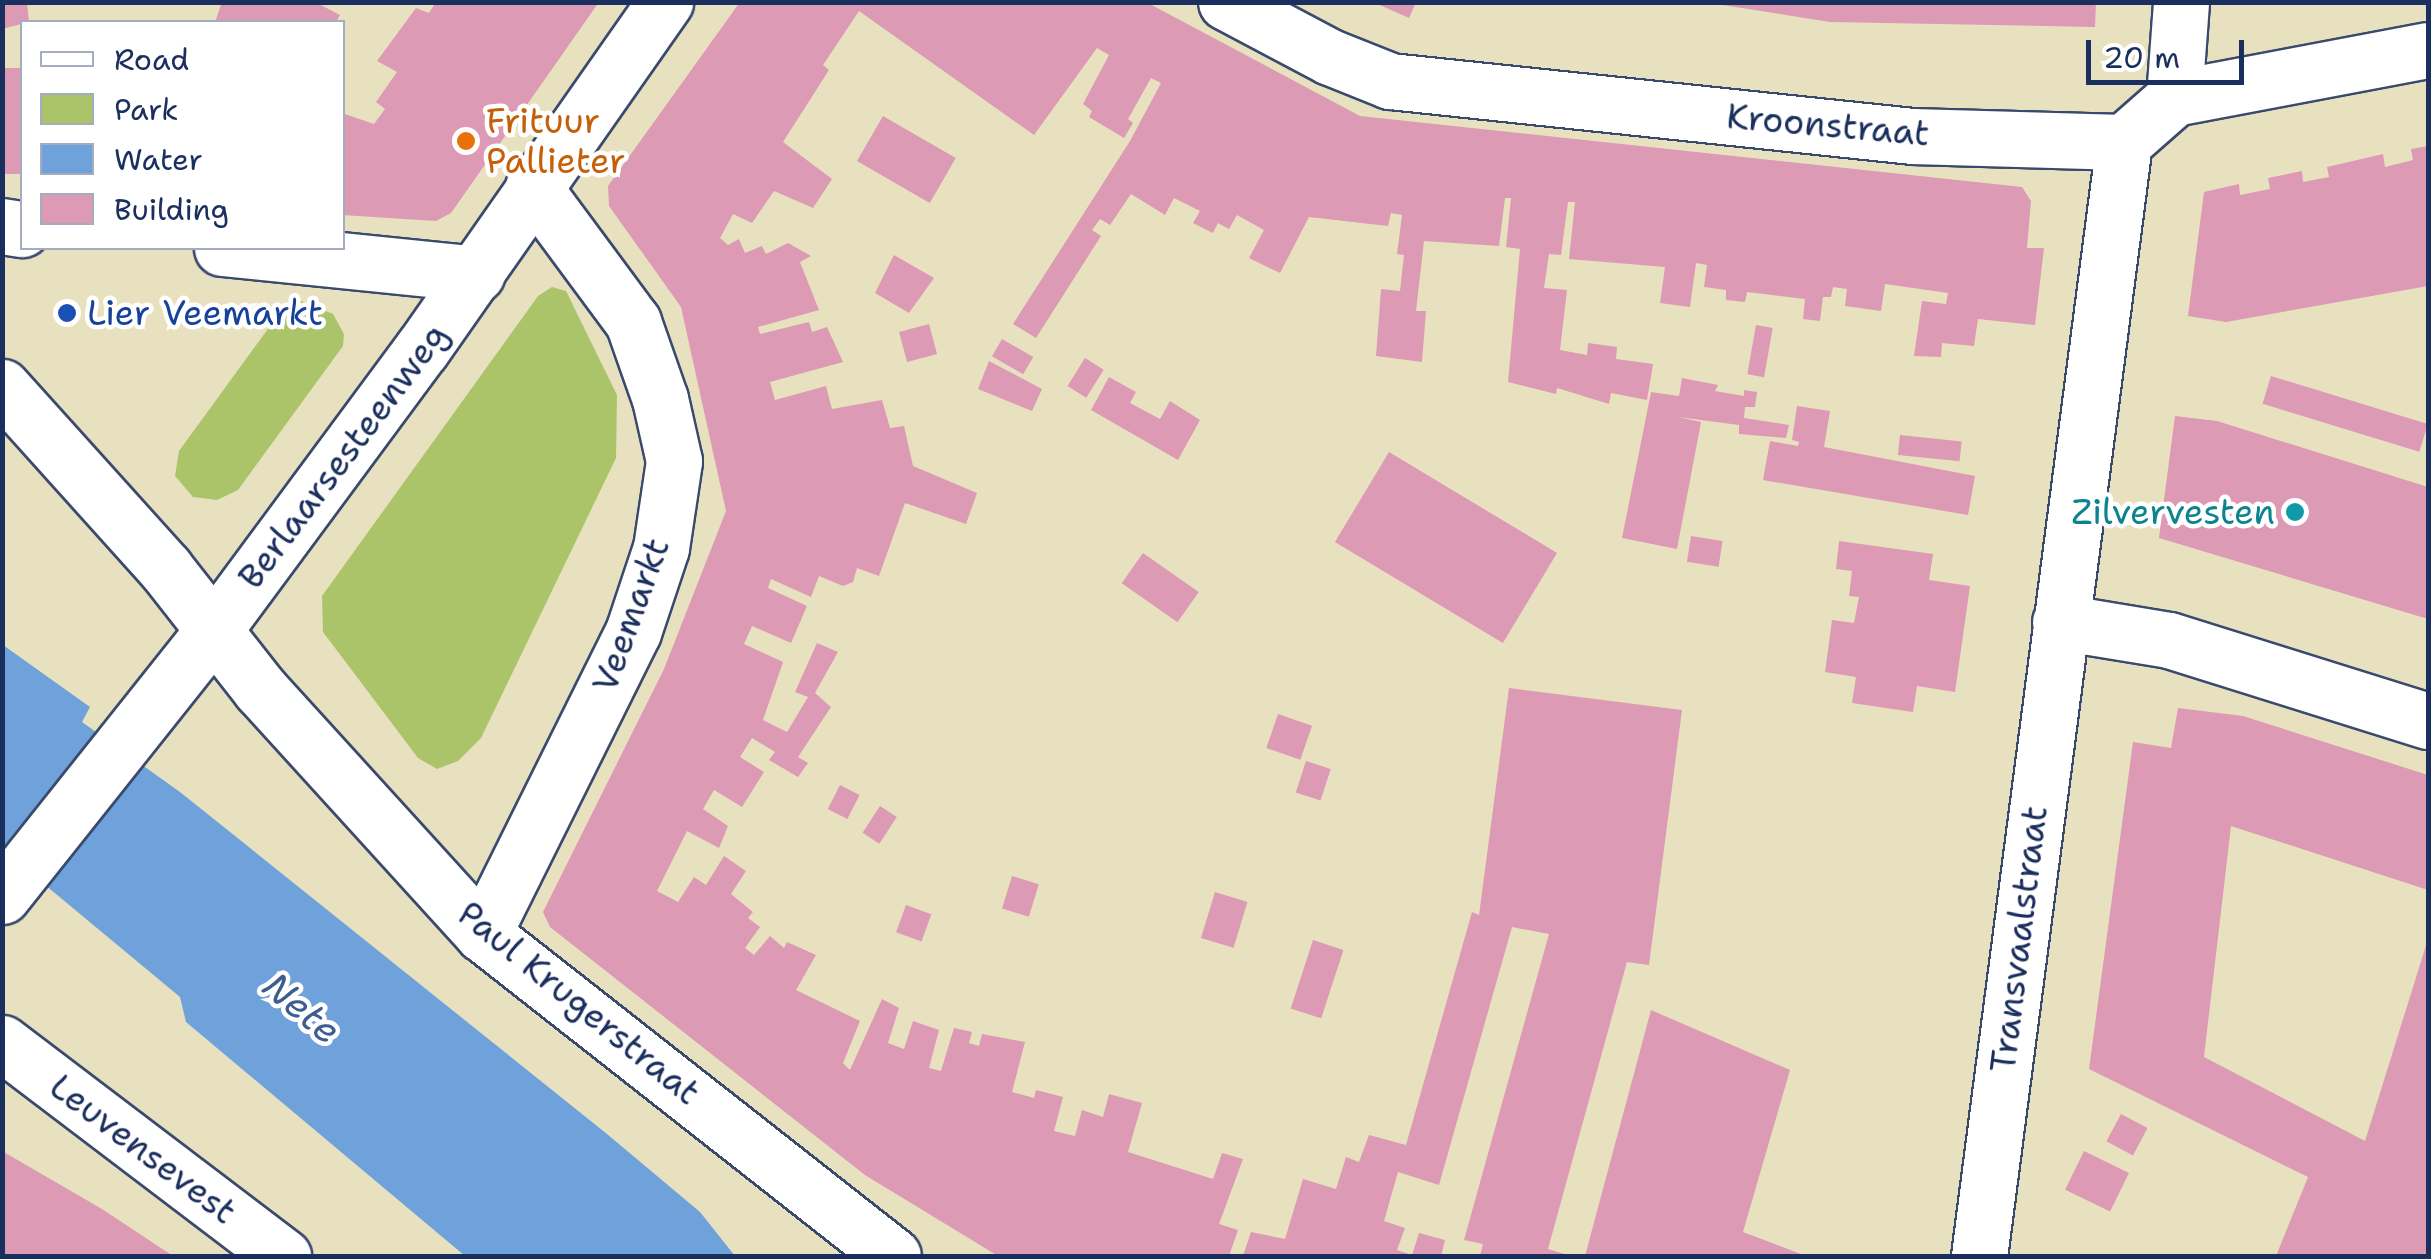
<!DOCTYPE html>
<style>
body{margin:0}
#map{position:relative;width:2431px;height:1259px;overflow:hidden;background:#e8e1bf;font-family:"Shantell Sans",sans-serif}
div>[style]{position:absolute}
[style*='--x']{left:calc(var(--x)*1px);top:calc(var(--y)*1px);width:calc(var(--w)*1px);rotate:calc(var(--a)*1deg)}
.green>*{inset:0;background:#abc469}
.water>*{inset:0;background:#6fa2da}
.building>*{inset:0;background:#dc9ab4;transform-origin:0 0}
.roads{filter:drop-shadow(2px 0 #3a4a6d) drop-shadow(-2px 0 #3a4a6d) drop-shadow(0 2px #3a4a6d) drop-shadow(0 -2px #3a4a6d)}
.minor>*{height:55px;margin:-27.5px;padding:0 27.5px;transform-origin:27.5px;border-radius:27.5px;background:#fff}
.tertiary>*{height:55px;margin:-27.5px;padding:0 27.5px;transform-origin:27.5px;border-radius:27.5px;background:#fff}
.dots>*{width:28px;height:28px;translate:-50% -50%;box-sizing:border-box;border:5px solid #fff;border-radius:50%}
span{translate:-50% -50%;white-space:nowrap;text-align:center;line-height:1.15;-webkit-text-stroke:9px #fff;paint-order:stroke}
.food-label{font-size:35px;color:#c56008}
.left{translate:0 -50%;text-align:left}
.street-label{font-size:35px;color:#1b2f5e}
.transit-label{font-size:35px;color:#164399}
.culture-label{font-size:35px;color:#0d838f}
.right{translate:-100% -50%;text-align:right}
.water-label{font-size:38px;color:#3d5d90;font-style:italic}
.frame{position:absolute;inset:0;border:5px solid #1b2f5e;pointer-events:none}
.legend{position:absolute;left:20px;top:20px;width:325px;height:230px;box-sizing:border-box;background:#fff;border:2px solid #a4acbf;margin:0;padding:12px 18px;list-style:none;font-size:30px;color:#1b2f5e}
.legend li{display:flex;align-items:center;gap:20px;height:50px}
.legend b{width:50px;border:2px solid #a4acbf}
.scale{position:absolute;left:2086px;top:40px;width:158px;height:45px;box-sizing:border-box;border:5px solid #1b2f5e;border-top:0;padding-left:12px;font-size:30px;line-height:35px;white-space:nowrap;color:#1b2f5e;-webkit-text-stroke:8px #fff;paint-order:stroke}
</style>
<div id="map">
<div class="green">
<div style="clip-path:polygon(552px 287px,566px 291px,617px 395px,616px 458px,481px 738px,458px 761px,437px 769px,418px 758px,323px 632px,322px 596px,538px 296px)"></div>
<div style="clip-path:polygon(301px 301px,333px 314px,344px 334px,343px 346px,238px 490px,217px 500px,193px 497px,175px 476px,179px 451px,281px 311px)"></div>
</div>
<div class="water">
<div style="clip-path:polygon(3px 645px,90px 707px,82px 722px,180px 792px,607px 1134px,700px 1212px,735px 1256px,465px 1256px,186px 1022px,180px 997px,3px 850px)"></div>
</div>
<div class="building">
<div style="clip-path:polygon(2px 2px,27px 2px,29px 22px,2px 29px)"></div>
<div style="clip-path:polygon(222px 2px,315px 2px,340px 15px,336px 22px,215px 22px)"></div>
<div style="clip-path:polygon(436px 2px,599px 2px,451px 213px,436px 221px,342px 215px,342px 113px,374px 124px,385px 109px,376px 102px,397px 72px,377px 61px,416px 8px,429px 13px)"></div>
<div style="clip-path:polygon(740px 2px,1146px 2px,1360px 116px,2022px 187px,2031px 201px,2027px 248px,2044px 248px,2035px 325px,1978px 319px,1974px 346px,1942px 343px,1941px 357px,1914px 356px,1922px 301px,1946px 304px,1948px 293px,1885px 284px,1881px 311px,1845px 306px,1847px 289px,1833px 287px,1831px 297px,1823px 297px,1820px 321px,1803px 319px,1805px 299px,1747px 292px,1745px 302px,1726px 300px,1726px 290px,1704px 287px,1707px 265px,1696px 263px,1690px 307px,1660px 303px,1665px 267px,1569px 259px,1575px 202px,1568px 202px,1561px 255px,1549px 254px,1544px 288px,1567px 290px,1560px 350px,1587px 355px,1588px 343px,1617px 347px,1616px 359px,1653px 364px,1647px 400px,1611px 393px,1609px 404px,1557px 388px,1556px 394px,1508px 382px,1520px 249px,1506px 247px,1511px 198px,1505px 198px,1499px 246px,1424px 241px,1416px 311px,1426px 311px,1422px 362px,1376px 356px,1381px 289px,1400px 291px,1404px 255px,1397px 254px,1402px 215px,1391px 213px,1388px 226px,1309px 217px,1280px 273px,1249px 258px,1264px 230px,1237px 215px,1229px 229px,1218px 223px,1213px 233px,1193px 223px,1200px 211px,1174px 198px,1165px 215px,1131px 194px,1110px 225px,1100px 219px,1092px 230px,1101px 236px,1036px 338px,1013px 324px,1130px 141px,1161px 83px,1151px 78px,1128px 119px,1133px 123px,1124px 138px,1089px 117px,1092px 111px,1083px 104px,1109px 55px,1097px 48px,1034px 135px,859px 11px,823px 65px,829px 70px,783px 142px,832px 179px,813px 208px,774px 191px,752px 223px,733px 214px,720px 238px,728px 245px,739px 239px,745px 253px,762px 246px,766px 254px,788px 243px,811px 256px,800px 262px,819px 310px,758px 327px,760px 334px,809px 322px,812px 332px,827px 327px,843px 362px,770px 382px,775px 400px,826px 386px,832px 409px,882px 400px,890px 428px,904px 426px,913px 466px,977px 493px,966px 524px,905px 503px,879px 576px,857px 568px,853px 582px,843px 586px,819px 576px,811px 597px,771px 579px,768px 588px,807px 606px,791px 643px,752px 626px,744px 644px,783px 662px,763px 720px,787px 732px,808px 697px,795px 692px,817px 643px,838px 652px,815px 693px,831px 707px,798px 757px,808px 763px,798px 777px,769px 760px,775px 752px,752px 738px,740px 757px,764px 772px,742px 807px,714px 790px,703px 809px,728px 826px,719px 848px,687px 831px,657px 891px,678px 902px,694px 877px,706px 885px,724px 856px,746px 871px,731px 894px,753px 912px,748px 918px,760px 927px,745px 948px,754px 955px,770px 936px,784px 948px,787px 942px,816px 955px,796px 990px,860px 1021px,843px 1063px,850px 1070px,882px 999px,899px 1008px,888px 1043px,904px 1049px,913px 1021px,939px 1030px,929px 1068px,941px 1071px,954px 1028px,972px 1032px,969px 1043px,979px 1046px,982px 1034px,1025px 1042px,1012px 1092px,1034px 1098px,1036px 1090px,1063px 1097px,1054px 1131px,1075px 1136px,1082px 1110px,1103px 1117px,1109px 1094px,1142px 1103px,1128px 1152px,1213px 1179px,1222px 1153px,1243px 1159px,1219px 1224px,1238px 1230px,1229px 1256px,998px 1256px,865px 1175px,550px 927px,543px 912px,664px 669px,726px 511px,681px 307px,609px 206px,608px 186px)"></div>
<div style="clip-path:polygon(1373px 2px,1416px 2px,1409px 18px)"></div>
<div style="clip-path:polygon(1704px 2px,2096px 2px,2095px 27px,1830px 22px)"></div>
<div style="left:22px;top:68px;width:106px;height:20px;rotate:90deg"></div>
<div style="left:883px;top:116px;width:84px;height:52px;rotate:30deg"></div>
<div style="clip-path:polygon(2428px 146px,2428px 286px,2226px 322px,2188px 316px,2204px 192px,2239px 184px,2240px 195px,2270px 189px,2268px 178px,2302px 171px,2303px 182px,2329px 177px,2327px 167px,2383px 154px,2385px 167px,2413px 160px,2411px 149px)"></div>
<div style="clip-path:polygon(894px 255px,934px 278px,909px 313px,875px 293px)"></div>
<div style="left:929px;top:324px;width:31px;height:31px;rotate:75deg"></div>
<div style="left:1756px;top:325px;width:17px;height:50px;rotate:10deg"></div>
<div style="left:1002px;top:339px;width:36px;height:20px;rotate:30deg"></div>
<div style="left:1085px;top:358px;width:22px;height:33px;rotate:32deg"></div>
<div style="clip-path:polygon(989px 361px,1042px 389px,1032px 411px,978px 389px)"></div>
<div style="left:2271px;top:376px;width:164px;height:29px;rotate:17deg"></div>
<div style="clip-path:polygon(1109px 377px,1136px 392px,1130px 403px,1160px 419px,1170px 401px,1200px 420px,1178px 460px,1091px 410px)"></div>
<div style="clip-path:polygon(1682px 378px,1718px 385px,1715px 391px,1744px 396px,1744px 390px,1757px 392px,1755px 407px,1745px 407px,1744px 418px,1789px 425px,1786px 438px,1739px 434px,1739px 425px,1678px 417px,1701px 422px,1677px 549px,1622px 538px,1651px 392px,1679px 396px)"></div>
<div style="clip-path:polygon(1797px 406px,1830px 411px,1824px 447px,1975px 476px,1968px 515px,1763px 480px,1770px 441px,1798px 446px,1799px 442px,1792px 440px)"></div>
<div style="clip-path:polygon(2175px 416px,2217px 421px,2428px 487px,2428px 619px,2159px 538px)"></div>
<div style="left:1900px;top:435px;width:62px;height:20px;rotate:6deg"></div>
<div style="left:1389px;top:452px;width:196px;height:105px;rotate:31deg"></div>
<div style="left:1691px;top:536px;width:32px;height:26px;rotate:9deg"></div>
<div style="clip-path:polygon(1839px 541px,1933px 554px,1929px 580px,1970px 586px,1955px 692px,1917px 686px,1913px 712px,1852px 703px,1856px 677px,1825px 672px,1832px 620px,1854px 623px,1859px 597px,1849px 596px,1852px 571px,1836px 569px)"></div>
<div style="left:1143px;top:553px;width:68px;height:37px;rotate:35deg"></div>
<div style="clip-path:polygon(1509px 688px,1682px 710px,1649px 965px,1627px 962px,1548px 1249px,1571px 1256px,1480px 1256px,1483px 1244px,1464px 1240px,1549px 934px,1512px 927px,1439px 1185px,1398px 1172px,1384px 1221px,1405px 1228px,1397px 1250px,1412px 1255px,1419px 1233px,1445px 1240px,1441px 1256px,1243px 1256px,1251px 1232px,1285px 1239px,1303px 1179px,1336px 1189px,1346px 1157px,1359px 1162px,1369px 1135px,1406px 1145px,1472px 912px,1479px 915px)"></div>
<div style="clip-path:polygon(2178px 708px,2243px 716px,2428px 775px,2428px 890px,2231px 826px,2204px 1057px,2365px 1141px,2428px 939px,2428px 1256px,2276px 1256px,2308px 1177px,2089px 1069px,2133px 742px,2171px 748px)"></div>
<div style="left:1278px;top:714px;width:36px;height:36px;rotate:19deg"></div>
<div style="left:1306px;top:761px;width:26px;height:33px;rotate:18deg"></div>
<div style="left:840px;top:785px;width:22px;height:27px;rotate:27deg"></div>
<div style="left:880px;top:806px;width:20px;height:32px;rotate:33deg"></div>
<div style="left:1012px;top:876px;width:28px;height:34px;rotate:17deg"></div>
<div style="left:1215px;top:892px;width:34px;height:48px;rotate:17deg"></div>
<div style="left:906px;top:905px;width:27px;height:29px;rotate:20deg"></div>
<div style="left:1313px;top:940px;width:32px;height:72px;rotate:18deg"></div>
<div style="clip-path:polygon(1651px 1010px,1790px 1070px,1743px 1232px,1806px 1256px,1585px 1256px)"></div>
<div style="left:2121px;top:1114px;width:30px;height:31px;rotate:28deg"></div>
<div style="clip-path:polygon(2px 1151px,102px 1209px,173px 1256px,2px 1256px)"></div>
<div style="left:2084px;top:1151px;width:50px;height:43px;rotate:26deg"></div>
</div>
<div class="roads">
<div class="minor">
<div style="--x:1226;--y:2;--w:118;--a:27.9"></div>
<div style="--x:1330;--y:57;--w:65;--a:21.8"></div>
<div style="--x:1390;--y:81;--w:525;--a:6.01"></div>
<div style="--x:1912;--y:136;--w:212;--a:1.6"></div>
<div style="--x:2124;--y:142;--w:67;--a:-41.3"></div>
<div style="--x:2174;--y:98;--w:258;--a:-10.7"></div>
<div style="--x:2174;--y:98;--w:96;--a:-85.8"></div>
<div style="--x:2;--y:226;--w:20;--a:9"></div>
<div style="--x:222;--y:248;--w:256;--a:5.8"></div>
<div style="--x:2;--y:387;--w:244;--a:48"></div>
<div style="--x:165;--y:568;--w:154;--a:51.9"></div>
<div style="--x:260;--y:689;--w:331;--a:47.7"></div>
<div style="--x:483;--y:934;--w:521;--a:38.14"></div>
<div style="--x:2060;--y:622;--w:110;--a:9.4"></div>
<div style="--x:2169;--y:640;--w:271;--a:17.4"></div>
<div style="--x:483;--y:934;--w:337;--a:-63.6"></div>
<div style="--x:633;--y:632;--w:89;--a:-71.6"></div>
<div style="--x:661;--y:548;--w:88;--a:-81.5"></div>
<div style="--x:674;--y:461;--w:64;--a:-102.7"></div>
<div style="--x:660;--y:399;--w:82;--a:-109.3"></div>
<div style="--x:633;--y:322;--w:168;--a:-126.5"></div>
<div style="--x:1979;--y:1256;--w:1123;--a:-82.58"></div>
</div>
<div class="tertiary">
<div style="--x:2;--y:896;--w:339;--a:-51.5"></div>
<div style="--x:213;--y:631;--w:351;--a:-53.5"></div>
<div style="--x:422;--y:349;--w:424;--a:-55"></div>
<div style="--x:2;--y:1043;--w:353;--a:37.2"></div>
</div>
</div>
<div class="dots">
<div style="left:466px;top:141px;background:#e8710a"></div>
<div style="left:67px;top:313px;background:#1a4fb4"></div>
<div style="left:2295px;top:512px;background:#0f9aa8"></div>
</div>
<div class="food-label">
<span class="left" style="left:486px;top:141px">Frituur<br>Pallieter</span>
</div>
<div class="street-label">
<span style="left:1828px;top:125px;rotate:5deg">Kroonstraat</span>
<span style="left:343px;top:456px;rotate:-53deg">Berlaarsesteenweg</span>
<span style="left:631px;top:615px;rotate:-70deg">Veemarkt</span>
<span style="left:2019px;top:939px;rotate:-83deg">Transvaalstraat</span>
<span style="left:579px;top:1003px;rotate:39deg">Paul Krugerstraat</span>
<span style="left:143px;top:1149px;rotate:37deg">Leuvensevest</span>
</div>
<div class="transit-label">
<span class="left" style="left:87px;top:313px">Lier Veemarkt</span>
</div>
<div class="culture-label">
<span class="right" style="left:2275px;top:512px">Zilvervesten</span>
</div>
<div class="water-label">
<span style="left:302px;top:1008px;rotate:40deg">Nete</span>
</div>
<div class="frame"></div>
<ul class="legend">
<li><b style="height:12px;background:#fff"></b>Road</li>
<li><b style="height:28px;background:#abc469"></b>Park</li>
<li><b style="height:28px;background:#6fa2da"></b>Water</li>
<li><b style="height:28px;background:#dc9ab4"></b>Building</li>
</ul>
<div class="scale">20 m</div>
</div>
